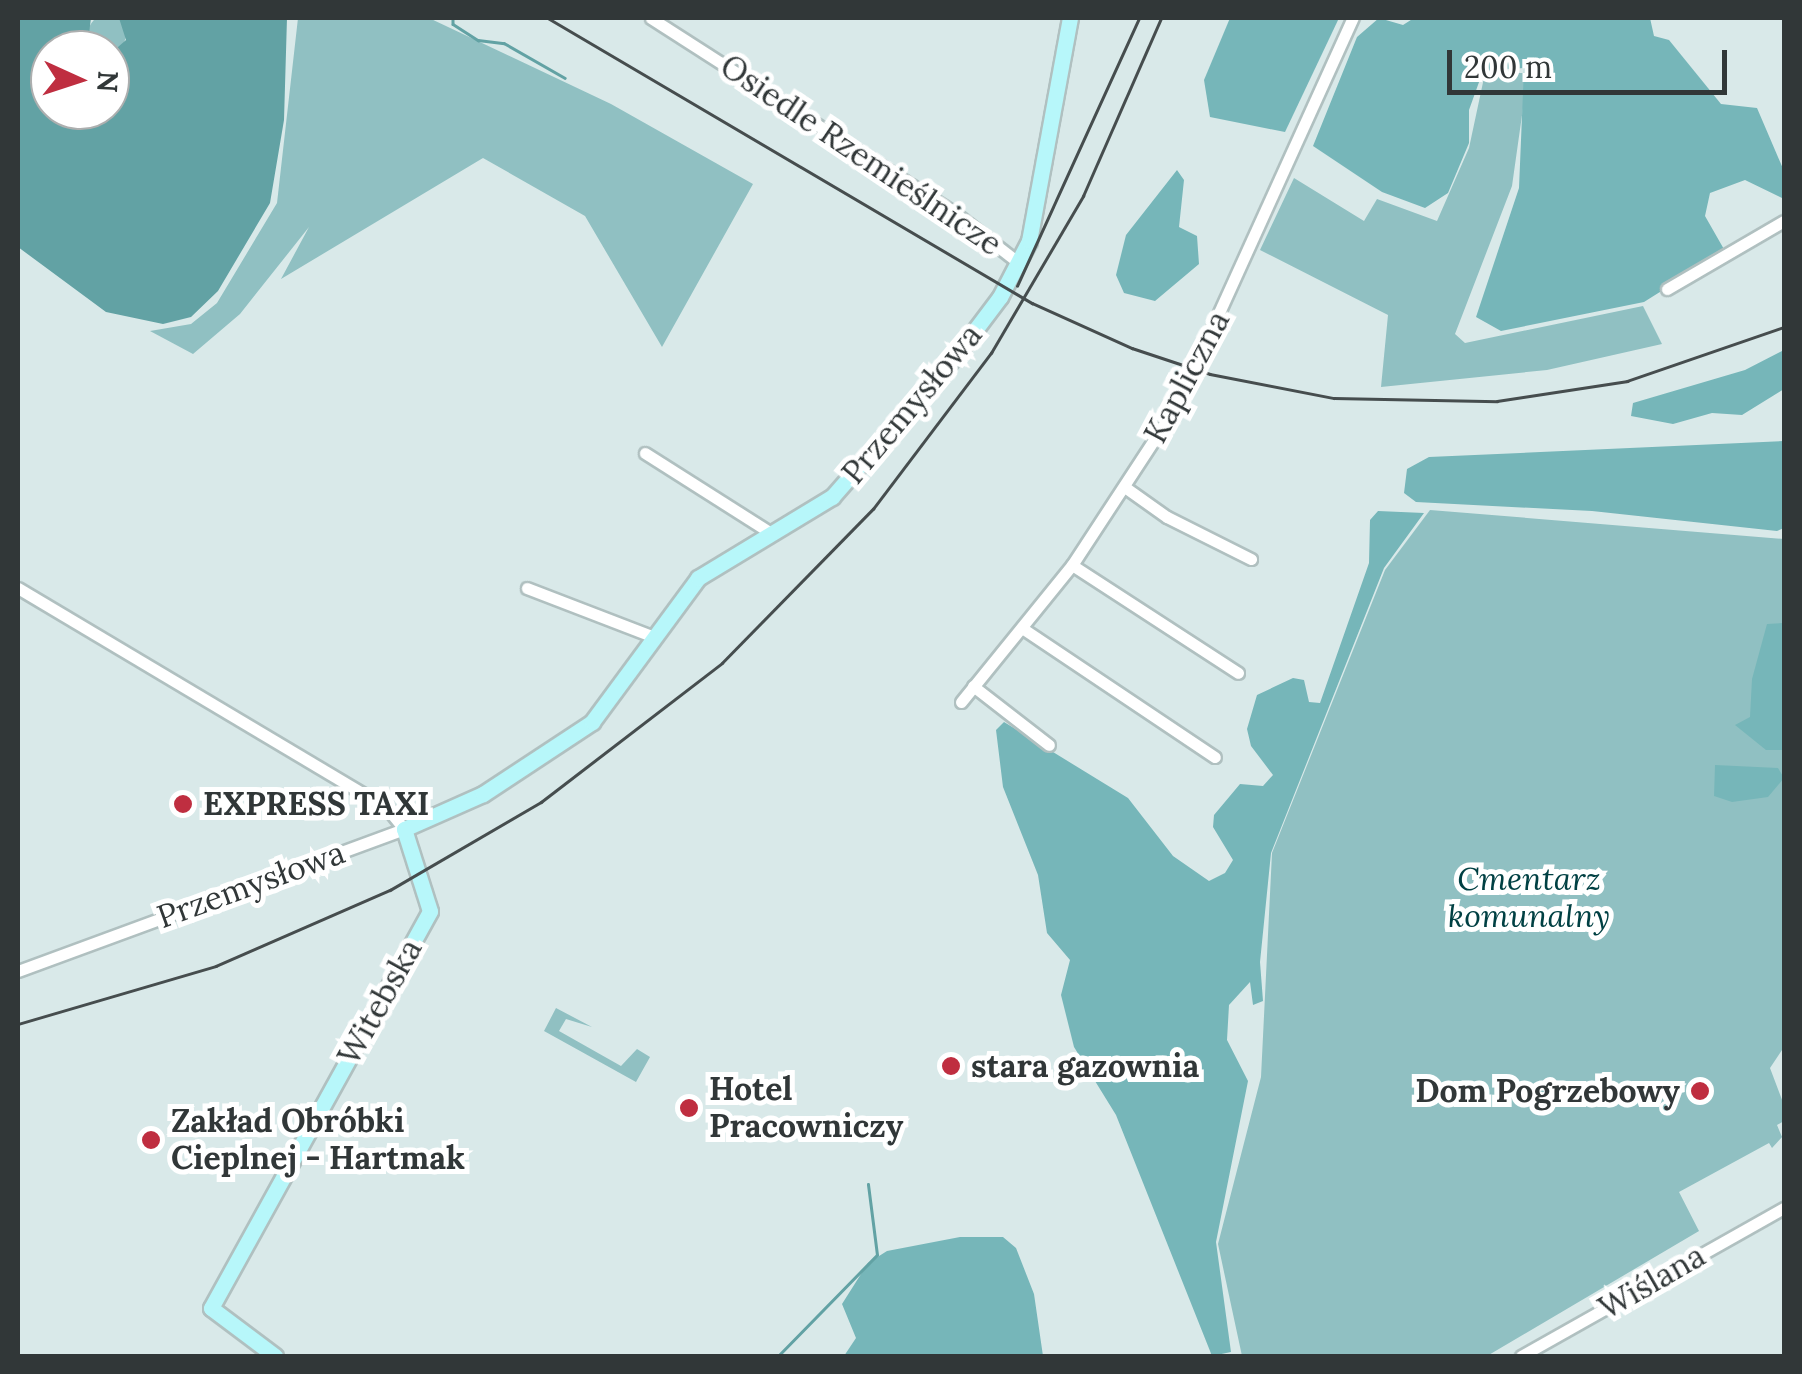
<!DOCTYPE html>
<meta charset="utf-8">
<style>
body{margin:0}
#map{position:relative;width:1802px;height:1374px;overflow:hidden;background:#d9e9e9;font-family:Lora,serif}
div>[style]{position:absolute}
[style*='--x']{left:calc(var(--x)*1px);top:calc(var(--y)*1px);width:calc(var(--w)*1px);rotate:calc(var(--a)*1deg)}
.green>*{inset:0;background:#90c0c2}
.round{border-radius:50%}
.forest>*{inset:0;background:#76b6b9}
.water>*{inset:0;background:#62a2a4}
.stream>*{height:2.5px;margin:-1.25px;padding:0 1.25px;transform-origin:1.25px;border-radius:1.25px;background:#62a2a4}
.roads{filter:drop-shadow(2px 0 #b0c0c0) drop-shadow(-2px 0 #b0c0c0) drop-shadow(0 2px #b0c0c0) drop-shadow(0 -2px #b0c0c0)}
.street>*{height:11px;margin:-5.5px;padding:0 5.5px;transform-origin:5.5px;border-radius:5.5px;background:#fff}
.secondary>*{height:15px;margin:-7.5px;padding:0 7.5px;transform-origin:7.5px;border-radius:7.5px;background:#b7f7fa}
.rail>*{height:2.5px;margin:-1.25px;padding:0 1.25px;transform-origin:1.25px;border-radius:1.25px;background:#464d4e}
.dots>*{width:28px;height:28px;translate:-50% -50%;box-sizing:border-box;border:5px solid #fff;border-radius:50%}
span{translate:-50% -50%;white-space:nowrap;text-align:center;line-height:1.15;-webkit-text-stroke:10px #fff;paint-order:stroke}
.street-label{font-size:32px;color:#313738}
.poi-label{font-size:32px;color:#313738;font-weight:700}
.left{translate:0 -50%;text-align:left}
.right{translate:-100% -50%;text-align:right}
.park-label{font-size:32px;color:#004043;font-style:italic}
.frame{position:absolute;inset:0;border:20px solid #313738;pointer-events:none}
.north{position:absolute;left:30px;top:30px;width:100px;height:100px;box-sizing:border-box;background:#fff;border:2px solid #adafaf;border-radius:50%;rotate:93deg;font-size:28px;font-weight:700;line-height:40px;text-align:center;color:#313738}
.north::after{content:'';display:block;margin:auto;width:35px;height:45px;background:#bf2e40;clip-path:polygon(50% 0,100% 100%,50% 72%,0 100%)}
.scale{position:absolute;left:1447px;top:50px;width:280px;height:45px;box-sizing:border-box;border:5px solid #313738;border-top:0;padding-left:12px;font-size:30px;line-height:35px;white-space:nowrap;color:#313738;-webkit-text-stroke:8px #fff;paint-order:stroke}
</style>
<div id="map">
<div class="green">
<div class="round" style="left:88px;top:15px;width:38px;height:38px"></div>
<div style="clip-path:polygon(298px 18px,429px 18px,611px 104px,753px 184px,662px 347px,585px 216px,483px 158px,281px 279px,309px 227px,240px 314px,193px 354px,150px 331px,191px 324px,217px 303px,277px 203px)"></div>
<div style="clip-path:polygon(1485px 73px,1525px 73px,1524px 101px,1512px 186px,1455px 334px,1465px 343px,1643px 306px,1662px 344px,1547px 370px,1381px 387px,1388px 315px,1260px 250px,1294px 178px,1364px 221px,1377px 199px,1437px 221px,1469px 148px)"></div>
<div style="clip-path:polygon(1430px 510px,1784px 539px,1784px 1047px,1770px 1068px,1784px 1105px,1784px 1121px,1777px 1125px,1782px 1137px,1772px 1148px,1769px 1143px,1679px 1192px,1699px 1231px,1487px 1356px,1242px 1356px,1218px 1244px,1261px 1077px,1272px 853px,1385px 570px)"></div>
<div style="clip-path:polygon(556px 1008px,592px 1027px,566px 1019px,559px 1031px,621px 1066px,637px 1049px,650px 1057px,636px 1082px,544px 1031px)"></div>
</div>
<div class="forest">
<div style="clip-path:polygon(1230px 18px,1339px 18px,1285px 132px,1210px 117px,1204px 80px)"></div>
<div style="clip-path:polygon(1379px 18px,1403px 25px,1414px 18px,1650px 18px,1654px 36px,1669px 40px,1721px 104px,1757px 108px,1784px 171px,1784px 199px,1745px 180px,1710px 193px,1705px 216px,1725px 251px,1644px 302px,1501px 331px,1476px 317px,1519px 188px,1524px 68px,1483px 71px,1469px 110px,1469px 143px,1448px 193px,1425px 208px,1382px 192px,1313px 146px,1357px 37px)"></div>
<div style="clip-path:polygon(1177px 170px,1184px 180px,1179px 227px,1197px 236px,1199px 264px,1155px 301px,1124px 293px,1116px 275px,1126px 235px)"></div>
<div style="clip-path:polygon(1784px 350px,1784px 389px,1742px 415px,1712px 413px,1673px 424px,1631px 416px,1633px 403px,1745px 370px)"></div>
<div style="clip-path:polygon(1784px 441px,1784px 528px,1777px 531px,1592px 511px,1416px 502px,1404px 493px,1407px 469px,1429px 457px)"></div>
<div style="clip-path:polygon(1378px 511px,1424px 513px,1384px 568px,1271px 853px,1260px 962px,1263px 1001px,1253px 1005px,1250px 982px,1229px 1005px,1227px 1040px,1248px 1081px,1216px 1242px,1231px 1352px,1212px 1356px,1116px 1115px,1074px 1047px,1061px 995px,1070px 960px,1047px 933px,1038px 875px,1003px 787px,996px 730px,1004px 722px,1128px 798px,1173px 856px,1209px 881px,1225px 873px,1233px 860px,1213px 827px,1214px 815px,1240px 784px,1263px 786px,1273px 775px,1251px 746px,1247px 729px,1257px 695px,1293px 678px,1304px 680px,1309px 702px,1320px 703px,1369px 563px,1370px 520px)"></div>
<div style="clip-path:polygon(1784px 623px,1784px 750px,1766px 750px,1735px 725px,1750px 717px,1752px 679px,1767px 624px)"></div>
<div style="clip-path:polygon(1715px 765px,1778px 768px,1784px 778px,1768px 797px,1732px 802px,1714px 796px)"></div>
<div style="clip-path:polygon(960px 1237px,1003px 1237px,1016px 1248px,1034px 1294px,1043px 1356px,844px 1356px,856px 1338px,842px 1304px,868px 1263px,887px 1251px)"></div>
</div>
<div class="water">
<div style="clip-path:polygon(18px 18px,91px 18px,89px 34px,96px 50px,50px 50px,50px 110px,110px 110px,110px 54px,126px 40px,119px 18px,287px 18px,284px 120px,270px 203px,218px 291px,191px 317px,163px 324px,106px 312px,18px 247px)"></div>
</div>
<div class="stream">
<div style="--x:453;--y:18;--w:6;--a:90"></div>
<div style="--x:453;--y:24;--w:30;--a:33"></div>
<div style="--x:478;--y:40;--w:26;--a:7"></div>
<div style="--x:504;--y:43;--w:70;--a:29.8"></div>
<div style="--x:778;--y:1356;--w:141;--a:-45.6"></div>
<div style="--x:877;--y:1255;--w:71;--a:-97.3"></div>
</div>
<div class="roads">
<div class="street">
<div style="--x:651;--y:18;--w:363;--a:32.7"></div>
<div style="--x:956;--y:214;--w:80;--a:37.9"></div>
<div style="--x:1667;--y:289;--w:135;--a:-30.2"></div>
<div style="--x:645;--y:453;--w:149;--a:32.4"></div>
<div style="--x:1126;--y:488;--w:50;--a:35.3"></div>
<div style="--x:1167;--y:517;--w:94;--a:26.6"></div>
<div style="--x:1072;--y:565;--w:198;--a:33"></div>
<div style="--x:18;--y:588;--w:431;--a:30.8"></div>
<div style="--x:388;--y:809;--w:26;--a:51"></div>
<div style="--x:404;--y:829;--w:411;--a:159.8"></div>
<div style="--x:527;--y:588;--w:136;--a:21.1"></div>
<div style="--x:1022;--y:628;--w:232;--a:33.8"></div>
<div style="--x:973;--y:686;--w:96;--a:37.8"></div>
<div style="--x:961;--y:702;--w:176;--a:-51"></div>
<div style="--x:1072;--y:565;--w:194;--a:-56.8"></div>
<div style="--x:1178;--y:403;--w:423;--a:-65.6"></div>
<div style="--x:1521;--y:1356;--w:302;--a:-29.4"></div>
</div>
<div class="secondary">
<div style="--x:275;--y:1356;--w:80;--a:-143.1"></div>
<div style="--x:211;--y:1308;--w:453;--a:-61.1"></div>
<div style="--x:430;--y:911;--w:86;--a:-107.6"></div>
<div style="--x:404;--y:829;--w:86;--a:-23.9"></div>
<div style="--x:483;--y:794;--w:131;--a:-33.4"></div>
<div style="--x:592;--y:722;--w:179;--a:-53.6"></div>
<div style="--x:698;--y:578;--w:157;--a:-31.2"></div>
<div style="--x:832;--y:497;--w:190;--a:-48.8"></div>
<div style="--x:957;--y:354;--w:71;--a:-53"></div>
<div style="--x:1000;--y:297;--w:63;--a:-62.6"></div>
<div style="--x:1029;--y:241;--w:227;--a:-79.6"></div>
</div>
</div>
<div class="rail">
<div style="--x:548;--y:18;--w:562;--a:30.49"></div>
<div style="--x:1032;--y:303;--w:110;--a:24.2"></div>
<div style="--x:1132;--y:348;--w:82;--a:18.4"></div>
<div style="--x:1210;--y:374;--w:126;--a:11"></div>
<div style="--x:1334;--y:398;--w:163;--a:1.1"></div>
<div style="--x:1497;--y:401;--w:132;--a:-8.7"></div>
<div style="--x:1627;--y:381;--w:166;--a:-19"></div>
<div style="--x:1017;--y:286;--w:294;--a:-65.5"></div>
<div style="--x:18;--y:1024;--w:206;--a:-16.3"></div>
<div style="--x:216;--y:966;--w:190;--a:-23.6"></div>
<div style="--x:390;--y:890;--w:175;--a:-30.2"></div>
<div style="--x:541;--y:802;--w:228;--a:-37.5"></div>
<div style="--x:722;--y:663;--w:216;--a:-45.6"></div>
<div style="--x:873;--y:509;--w:196;--a:-52.9"></div>
<div style="--x:991;--y:353;--w:182;--a:-59.6"></div>
<div style="--x:1083;--y:196;--w:194;--a:-66.3"></div>
</div>
<div class="dots">
<div style="left:183px;top:804px;background:#bf2e40"></div>
<div style="left:951px;top:1066px;background:#bf2e40"></div>
<div style="left:1700px;top:1091px;background:#bf2e40"></div>
<div style="left:689px;top:1108px;background:#bf2e40"></div>
<div style="left:151px;top:1140px;background:#bf2e40"></div>
</div>
<div class="street-label">
<span style="left:861px;top:155px;rotate:34deg">Osiedle Rzemieślnicze</span>
<span style="left:1187px;top:377px;rotate:-62deg">Kapliczna</span>
<span style="left:912px;top:404px;rotate:-50deg">Przemysłowa</span>
<span style="left:251px;top:885px;rotate:-20deg">Przemysłowa</span>
<span style="left:380px;top:1002px;rotate:-61deg">Witebska</span>
<span style="left:1652px;top:1282px;rotate:-30deg">Wiślana</span>
</div>
<div class="poi-label">
<span class="left" style="left:203px;top:804px">EXPRESS TAXI</span>
<span class="left" style="left:971px;top:1066px">stara gazownia</span>
<span class="left" style="left:709px;top:1108px">Hotel<br>Pracowniczy</span>
<span class="right" style="left:1680px;top:1091px">Dom Pogrzebowy</span>
<span class="left" style="left:171px;top:1140px">Zakład Obróbki<br>Cieplnej - Hartmak</span>
</div>
<div class="park-label">
<span style="left:1529px;top:898px">Cmentarz<br>komunalny</span>
</div>
<div class="frame"></div>
<div class="north">N</div>
<div class="scale">200 m</div>
</div>
